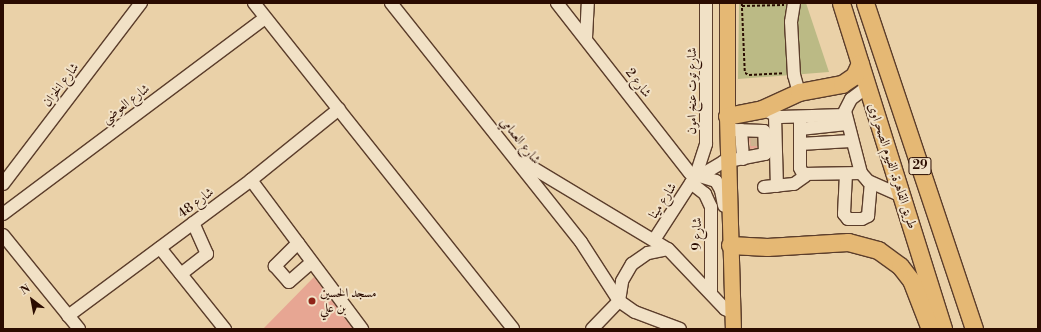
<!DOCTYPE html>
<meta charset="utf-8">
<style>
body{margin:0}
#map{position:relative;width:1041px;height:332px;overflow:hidden;background:#ead1a8;font-family:"Libre Bodoni",Amiri,serif}
div>[style]{position:absolute}
[style*='--x']{left:calc(var(--x)*1px);top:calc(var(--y)*1px);width:calc(var(--w)*1px);rotate:calc(var(--a)*1deg)}
.green>*{inset:0;background:#bbba85}
.building>*{inset:0;background:#e7a693}
.minor-tunnel>*{height:12px;margin-top:-6px;transform-origin:0;background:repeating-linear-gradient(90deg,#cdb38f 0 12px,transparent 0 18px)}
.path>*{height:1.5px;margin-top:-0.75px;transform-origin:0;background:repeating-linear-gradient(90deg,#2b0c01 0 3px,transparent 0 5px)}
.roads{filter:drop-shadow(1px 0 #5b3d2b) drop-shadow(-1px 0 #5b3d2b) drop-shadow(0 1px #5b3d2b) drop-shadow(0 -1px #5b3d2b)}
.minor>*{height:12px;margin:-6px;padding:0 6px;transform-origin:6px;border-radius:6px;background:#f1e1c6}
.major>*{height:15px;margin:-7.5px;padding:0 7.5px;transform-origin:7.5px;border-radius:7.5px;background:#e5b874}
.highway>*{height:17px;margin:-8.5px;padding:0 8.5px;transform-origin:8.5px;border-radius:8.5px;background:#e5b874}
.dots>*{width:11px;height:11px;translate:-50% -50%;box-sizing:border-box;border:2px solid #f1e1c6;border-radius:50%}
span{translate:-50% -50%;white-space:nowrap;text-align:center;line-height:1.15;-webkit-text-stroke:4px #f1e1c6;paint-order:stroke}
.shield-label span{padding:1px 3px;background:#f1e1c6;border:1px solid;border-radius:3px;-webkit-text-stroke-width:0}
.shield-label{font-size:12px;color:#2b0c01;font-weight:700}
.street-label{font-size:13px;color:#2b0c01}
.poi-label{font-size:13px;color:#2b0c01}
.left{translate:0 -50%;text-align:left}
.frame{position:absolute;inset:0;border:4px solid #2b0c01;pointer-events:none}
.north{position:absolute;left:12px;top:280px;width:40px;height:40px;-webkit-text-stroke:3px #f1e1c6;paint-order:stroke;rotate:328deg;font-size:11px;font-weight:700;line-height:16px;text-align:center;color:#2b0c01}
.north::after{content:'';display:block;margin:auto;width:14px;height:18px;background:#2b0c01;clip-path:polygon(50% 0,100% 100%,50% 72%,0 100%)}
</style>
<div id="map">
<div class="green">
<div style="clip-path:polygon(739px 3px,806px 3px,829px 72px,738px 79px)"></div>
</div>
<div class="building">
<div style="clip-path:polygon(749px 138px,757px 138px,757px 148px,750px 149px)"></div>
<div style="clip-path:polygon(314px 277px,353px 329px,263px 329px)"></div>
</div>
<div class="minor-tunnel">
<div style="--x:756;--y:134;--w:19;--a:87"></div>
</div>
<div class="path">
<div style="--x:742;--y:3;--w:70;--a:87.5"></div>
<div style="--x:745;--y:73;--w:4;--a:27"></div>
<div style="--x:749;--y:75;--w:35;--a:-3"></div>
<div style="--x:742;--y:6;--w:42;--a:-1.4"></div>
</div>
<div class="roads">
<div class="minor">
<div style="--x:254;--y:3;--w:416;--a:51.5"></div>
<div style="--x:391;--y:3;--w:305;--a:51.5"></div>
<div style="--x:581;--y:242;--w:70;--a:57.2"></div>
<div style="--x:619;--y:301;--w:19;--a:35"></div>
<div style="--x:635;--y:312;--w:48;--a:20.7"></div>
<div style="--x:557;--y:3;--w:216;--a:52"></div>
<div style="--x:690;--y:173;--w:27;--a:17"></div>
<div style="--x:716;--y:181;--w:10;--a:61"></div>
<div style="--x:721;--y:190;--w:16;--a:79"></div>
<div style="--x:794;--y:3;--w:19;--a:99"></div>
<div style="--x:791;--y:22;--w:53;--a:86.8"></div>
<div style="--x:794;--y:75;--w:18;--a:74"></div>
<div style="--x:586;--y:38;--w:35;--a:-87"></div>
<div style="--x:867;--y:87;--w:20;--a:143"></div>
<div style="--x:851;--y:99;--w:13;--a:117"></div>
<div style="--x:845;--y:111;--w:64;--a:75.5"></div>
<div style="--x:861;--y:173;--w:11;--a:49"></div>
<div style="--x:868;--y:181;--w:37;--a:24"></div>
<div style="--x:762;--y:109;--w:20;--a:24"></div>
<div style="--x:780;--y:117;--w:65;--a:-1.8"></div>
<div style="--x:775;--y:116;--w:70;--a:88.4"></div>
<div style="--x:800;--y:117;--w:51;--a:90"></div>
<div style="--x:800;--y:168;--w:7;--a:63"></div>
<div style="--x:803;--y:174;--w:58;--a:-1"></div>
<div style="--x:800;--y:129;--w:47;--a:-6.1"></div>
<div style="--x:741;--y:130;--w:29;--a:86"></div>
<div style="--x:800;--y:144;--w:51;--a:-3.4"></div>
<div style="--x:523;--y:162;--w:169;--a:31"></div>
<div style="--x:668;--y:249;--w:83;--a:46.5"></div>
<div style="--x:725;--y:309;--w:9;--a:27"></div>
<div style="--x:846;--y:174;--w:40;--a:92.9"></div>
<div style="--x:844;--y:214;--w:6;--a:51"></div>
<div style="--x:848;--y:219;--w:14;--a:0"></div>
<div style="--x:862;--y:219;--w:7;--a:-27"></div>
<div style="--x:868;--y:216;--w:33;--a:-85"></div>
<div style="--x:698;--y:177;--w:29;--a:-31"></div>
<div style="--x:723;--y:162;--w:43;--a:-10.8"></div>
<div style="--x:765;--y:154;--w:23;--a:-92"></div>
<div style="--x:764;--y:131;--w:37;--a:-178"></div>
<div style="--x:251;--y:180;--w:186;--a:53.3"></div>
<div style="--x:691;--y:183;--w:18;--a:38"></div>
<div style="--x:705;--y:194;--w:14;--a:65"></div>
<div style="--x:711;--y:207;--w:86;--a:90"></div>
<div style="--x:3;--y:184;--w:228;--a:-52.7"></div>
<div style="--x:764;--y:187;--w:30;--a:-6"></div>
<div style="--x:794;--y:184;--w:14;--a:-36"></div>
<div style="--x:3;--y:214;--w:327;--a:-36.8"></div>
<div style="--x:3;--y:235;--w:121;--a:51"></div>
<div style="--x:654;--y:240;--w:77;--a:-57.1"></div>
<div style="--x:696;--y:175;--w:33;--a:-72"></div>
<div style="--x:706;--y:144;--w:141;--a:-90"></div>
<div style="--x:298;--y:243;--w:33;--a:135"></div>
<div style="--x:275;--y:266;--w:21;--a:49"></div>
<div style="--x:289;--y:282;--w:30;--a:-41"></div>
<div style="--x:160;--y:248;--w:104;--a:51.3"></div>
<div style="--x:181;--y:274;--w:33;--a:-38"></div>
<div style="--x:207;--y:254;--w:34;--a:-114"></div>
<div style="--x:619;--y:301;--w:20;--a:-81"></div>
<div style="--x:622;--y:281;--w:20;--a:-60"></div>
<div style="--x:632;--y:264;--w:19;--a:-35"></div>
<div style="--x:648;--y:253;--w:20;--a:-11"></div>
<div style="--x:68;--y:316;--w:228;--a:-36.6"></div>
<div style="--x:251;--y:180;--w:113;--a:-38.9"></div>
<div style="--x:592;--y:329;--w:39;--a:-46"></div>
</div>
<div class="major">
<div style="--x:727;--y:3;--w:113;--a:90"></div>
<div style="--x:727;--y:116;--w:213;--a:88.4"></div>
</div>
<div class="highway">
<div style="--x:841;--y:3;--w:342;--a:72.6"></div>
<div style="--x:865;--y:3;--w:344;--a:71.5"></div>
<div style="--x:727;--y:116;--w:36;--a:-11"></div>
<div style="--x:762;--y:109;--w:41;--a:-24.7"></div>
<div style="--x:799;--y:92;--w:44;--a:-10.5"></div>
<div style="--x:842;--y:84;--w:14;--a:-34"></div>
<div style="--x:854;--y:76;--w:14;--a:-65"></div>
<div style="--x:730;--y:245;--w:37;--a:3"></div>
<div style="--x:767;--y:247;--w:81;--a:-3.5"></div>
<div style="--x:848;--y:242;--w:31;--a:15"></div>
<div style="--x:878;--y:250;--w:27;--a:36"></div>
<div style="--x:900;--y:266;--w:18;--a:52"></div>
<div style="--x:911;--y:280;--w:53;--a:68.8"></div>
</div>
</div>
<div class="dots">
<div style="left:312px;top:301px;background:#8f2418"></div>
</div>
<div class="shield-label">
<span style="left:920px;top:166px">29</span>
</div>
<div class="street-label">
<span style="left:638px;top:83px;rotate:52deg">شارع 2</span>
<span style="left:61px;top:85px;rotate:-53deg">شارع الخزان</span>
<span style="left:692px;top:91px;rotate:-90deg">شارع توت عنخ امون</span>
<span style="left:126px;top:104px;rotate:-37deg">شارع العوضي</span>
<span style="left:520px;top:141px;rotate:51deg">شارع العمامي</span>
<span style="left:892px;top:166px;rotate:72deg">طريق القاهرة, الفيوم الصحراوى</span>
<span style="left:663px;top:201px;rotate:-57deg">شارع مينا</span>
<span style="left:196px;top:203px;rotate:-37deg">شارع 48</span>
<span style="left:697px;top:234px;rotate:-90deg">شارع 9</span>
</div>
<div class="poi-label">
<span class="left" style="left:320px;top:301px">مسجد الحسين<br>بن علي</span>
</div>
<div class="frame"></div>
<div class="north">N</div>
</div>
